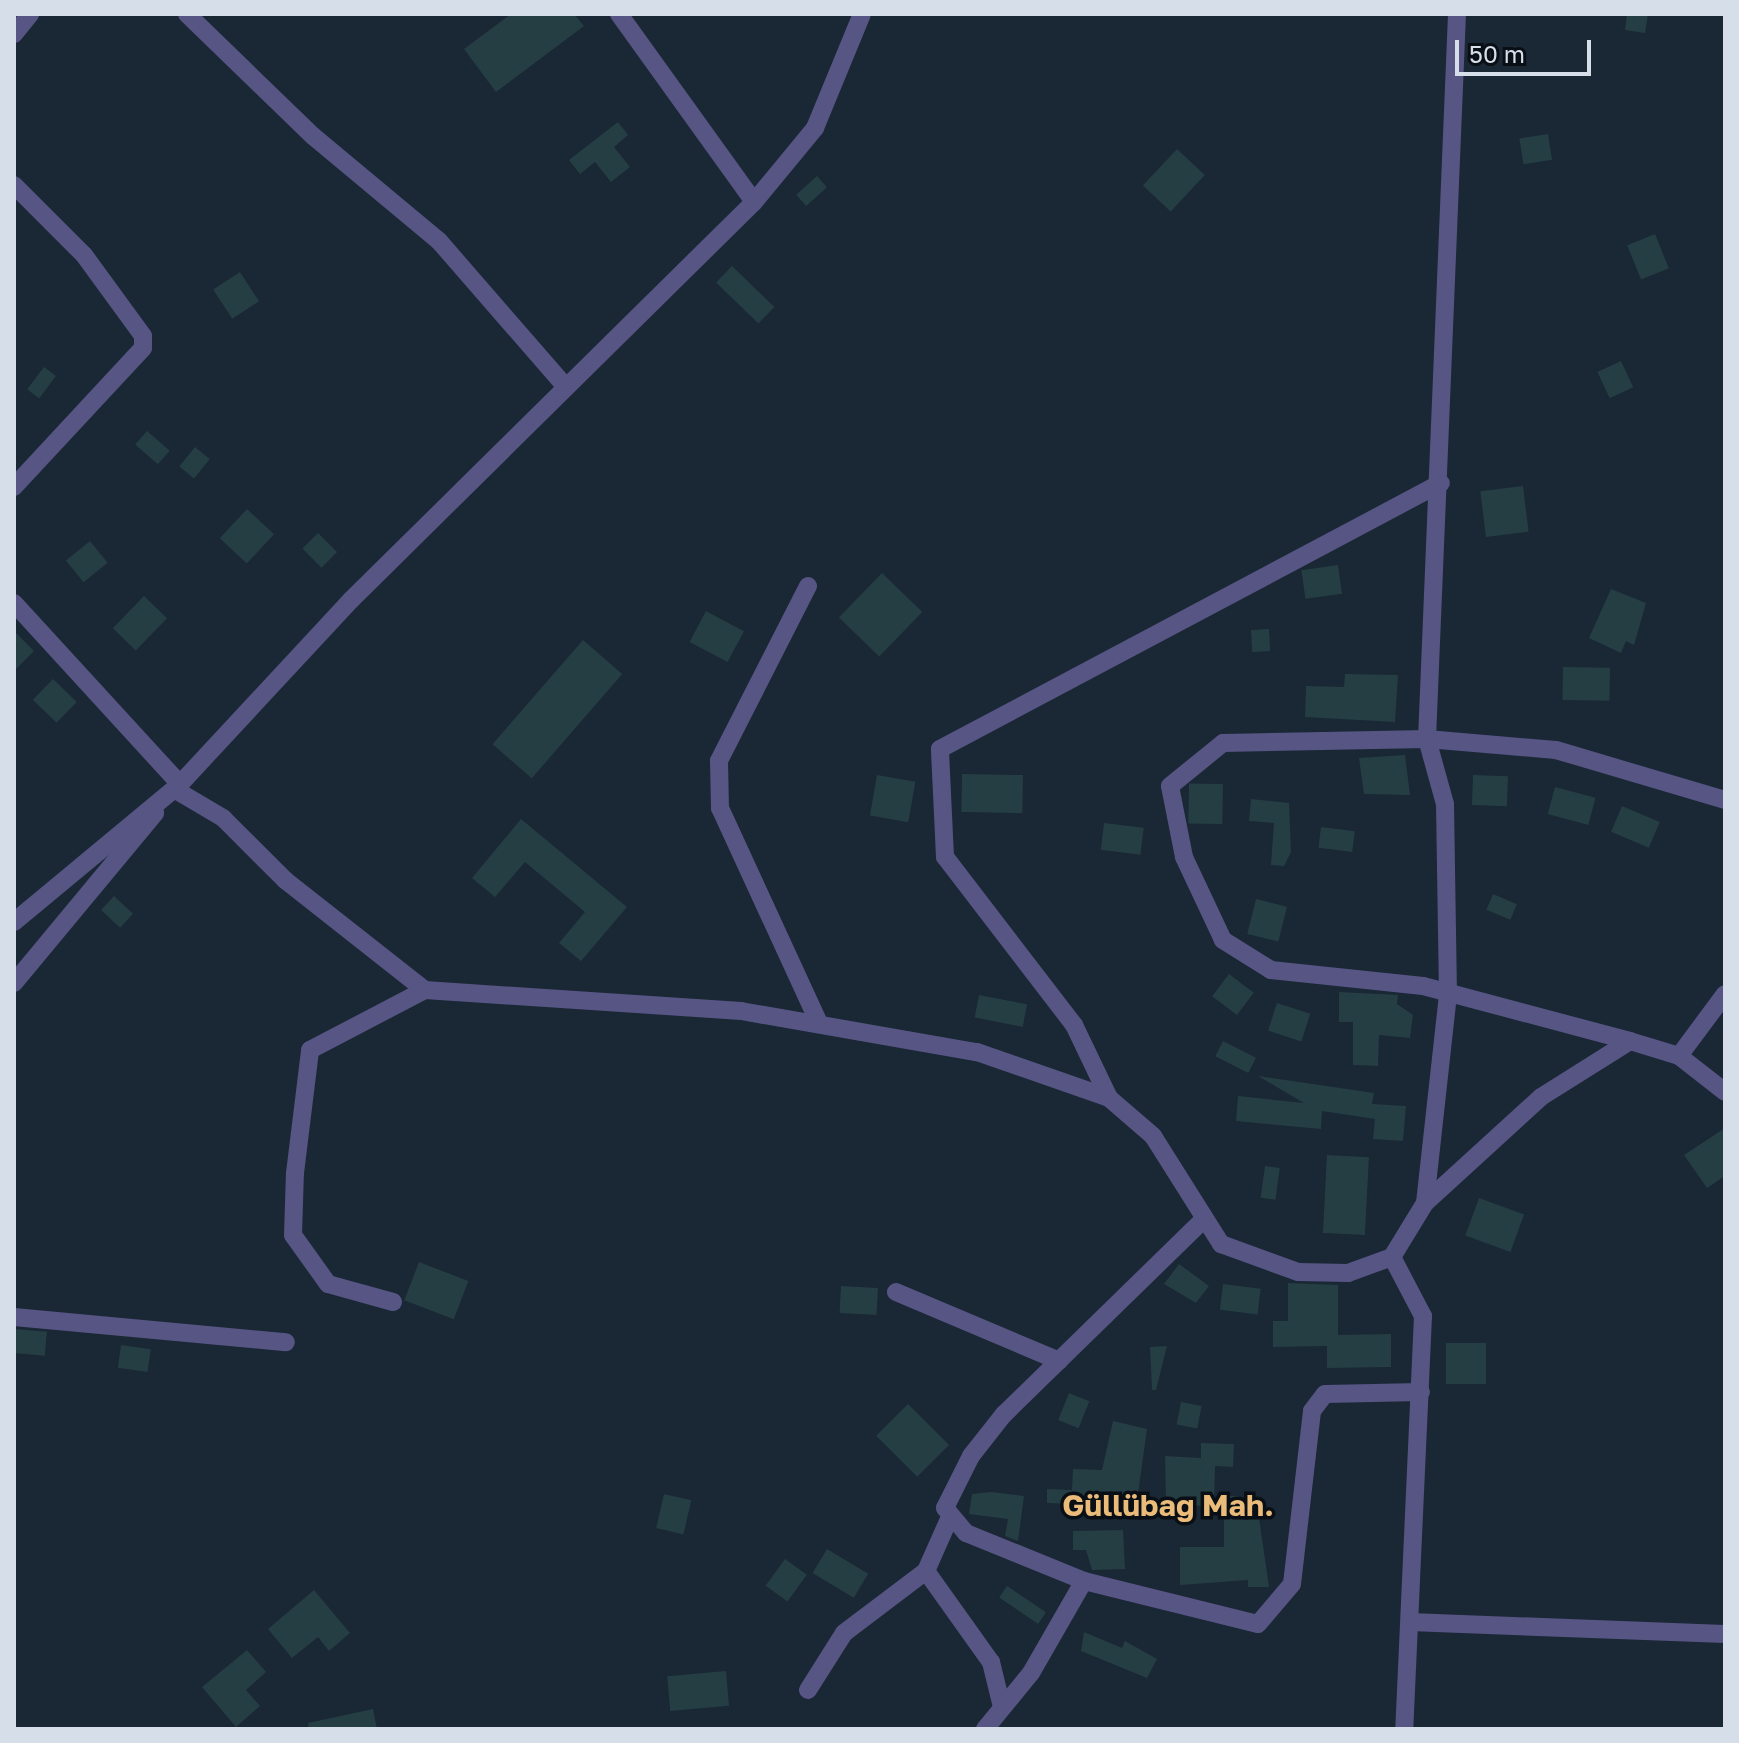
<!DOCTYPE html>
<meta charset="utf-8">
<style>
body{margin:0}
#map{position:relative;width:1739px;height:1743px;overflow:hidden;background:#1a2735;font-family:"Golos Text",sans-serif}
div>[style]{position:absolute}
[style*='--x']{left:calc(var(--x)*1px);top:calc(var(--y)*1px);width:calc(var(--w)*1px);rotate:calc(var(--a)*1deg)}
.building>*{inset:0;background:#253e44;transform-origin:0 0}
.minor>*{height:18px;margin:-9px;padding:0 9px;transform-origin:9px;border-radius:9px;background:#565584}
span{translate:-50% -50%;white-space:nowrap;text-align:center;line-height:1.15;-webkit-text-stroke:7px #0a0f16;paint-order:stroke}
.district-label{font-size:30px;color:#eabb79;font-weight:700}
.frame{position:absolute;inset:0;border:16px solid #d6dfe9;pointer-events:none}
.scale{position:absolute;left:1455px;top:40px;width:136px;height:36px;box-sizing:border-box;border:4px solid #d6dfe9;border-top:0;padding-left:10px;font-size:24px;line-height:28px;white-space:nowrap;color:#d6dfe9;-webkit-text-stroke:6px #0a0f16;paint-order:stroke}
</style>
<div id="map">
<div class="building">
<div style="clip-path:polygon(511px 14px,574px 14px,584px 26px,496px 92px,464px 49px)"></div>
<div style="clip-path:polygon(1627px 14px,1648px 14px,1645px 33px,1625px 30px)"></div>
<div style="clip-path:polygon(618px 122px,628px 135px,614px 147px,630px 167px,611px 182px,595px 162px,580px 174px,569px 160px)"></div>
<div style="left:1548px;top:134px;width:26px;height:29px;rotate:81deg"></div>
<div style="left:1177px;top:149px;width:38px;height:50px;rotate:43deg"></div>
<div style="left:817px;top:176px;width:15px;height:28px;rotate:48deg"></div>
<div style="left:1655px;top:234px;width:37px;height:30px;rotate:68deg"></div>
<div style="left:732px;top:266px;width:59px;height:23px;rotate:44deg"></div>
<div style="left:240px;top:272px;width:35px;height:32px;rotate:57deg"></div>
<div style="left:1621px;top:361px;width:29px;height:26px;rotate:65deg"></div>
<div style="left:44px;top:367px;width:15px;height:28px;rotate:37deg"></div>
<div style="left:147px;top:431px;width:30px;height:18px;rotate:41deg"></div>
<div style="left:195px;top:447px;width:19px;height:25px;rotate:39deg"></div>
<div style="left:1523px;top:486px;width:46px;height:43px;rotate:83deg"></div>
<div style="left:247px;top:509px;width:37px;height:40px;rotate:43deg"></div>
<div style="left:318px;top:533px;width:27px;height:22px;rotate:45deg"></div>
<div style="left:90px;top:541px;width:28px;height:31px;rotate:51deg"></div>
<div style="left:1338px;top:565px;width:29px;height:37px;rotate:82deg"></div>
<div style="left:882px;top:573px;width:56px;height:62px;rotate:44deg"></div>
<div style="clip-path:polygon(1611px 589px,1646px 603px,1634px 645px,1626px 641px,1621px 653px,1589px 638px)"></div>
<div style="left:144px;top:596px;width:32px;height:45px;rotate:44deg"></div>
<div style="left:706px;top:611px;width:43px;height:35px;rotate:28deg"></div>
<div style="left:1269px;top:629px;width:22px;height:18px;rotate:87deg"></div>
<div style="clip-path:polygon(14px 631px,34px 651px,14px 671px)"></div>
<div style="left:583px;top:640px;width:52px;height:138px;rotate:41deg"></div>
<div style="left:1563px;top:667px;width:47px;height:33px;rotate:1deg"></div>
<div style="clip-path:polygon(1345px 674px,1398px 675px,1395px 722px,1305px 717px,1306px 686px,1344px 687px)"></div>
<div style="left:53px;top:679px;width:33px;height:29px;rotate:44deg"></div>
<div style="clip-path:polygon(1405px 755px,1410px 795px,1364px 794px,1359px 758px)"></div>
<div style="left:962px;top:774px;width:61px;height:38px;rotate:1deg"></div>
<div style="left:877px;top:775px;width:39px;height:41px;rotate:10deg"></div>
<div style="left:1473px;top:775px;width:35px;height:30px;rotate:2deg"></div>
<div style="left:1223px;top:784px;width:40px;height:34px;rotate:91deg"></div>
<div style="left:1555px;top:787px;width:42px;height:28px;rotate:15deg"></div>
<div style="clip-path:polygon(1251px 799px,1289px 803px,1291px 852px,1284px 866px,1271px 865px,1274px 823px,1249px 821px)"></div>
<div style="left:1622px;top:806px;width:41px;height:28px;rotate:23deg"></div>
<div style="clip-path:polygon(521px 819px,627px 907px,581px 961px,559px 943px,585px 912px,525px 862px,495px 897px,472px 878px)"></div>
<div style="left:1104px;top:823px;width:40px;height:27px;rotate:7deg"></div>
<div style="left:1321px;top:827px;width:34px;height:21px;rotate:7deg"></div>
<div style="left:1493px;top:894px;width:26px;height:17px;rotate:23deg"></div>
<div style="left:114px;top:896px;width:26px;height:19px;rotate:43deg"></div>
<div style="left:1256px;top:899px;width:32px;height:36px;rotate:14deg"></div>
<div style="left:1229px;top:974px;width:31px;height:28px;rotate:37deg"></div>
<div style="clip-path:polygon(1339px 992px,1398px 995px,1397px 1004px,1413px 1015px,1410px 1038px,1379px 1035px,1378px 1066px,1353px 1065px,1353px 1022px,1339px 1022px)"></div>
<div style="left:979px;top:995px;width:49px;height:23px;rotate:11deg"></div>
<div style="left:1277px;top:1003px;width:35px;height:29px;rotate:18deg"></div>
<div style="left:1223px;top:1041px;width:37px;height:17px;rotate:27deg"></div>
<div style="clip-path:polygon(1258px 1076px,1374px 1093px,1372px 1104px,1406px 1106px,1403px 1141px,1373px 1139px,1375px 1119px,1322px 1111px,1321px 1129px,1236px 1121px,1238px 1096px,1304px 1103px)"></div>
<div style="clip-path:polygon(1725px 1128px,1725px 1176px,1707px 1188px,1684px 1155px)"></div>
<div style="left:1327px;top:1155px;width:42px;height:78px;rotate:3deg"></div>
<div style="left:1265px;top:1166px;width:15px;height:32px;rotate:8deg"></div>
<div style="left:1479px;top:1198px;width:48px;height:40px;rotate:20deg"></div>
<div style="left:419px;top:1262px;width:53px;height:41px;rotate:21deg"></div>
<div style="clip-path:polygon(1179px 1264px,1209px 1286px,1196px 1303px,1164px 1284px)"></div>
<div style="clip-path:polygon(1288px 1283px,1338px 1285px,1338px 1335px,1391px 1334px,1391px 1367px,1327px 1368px,1327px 1346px,1273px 1347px,1273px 1321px,1288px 1321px)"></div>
<div style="left:1223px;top:1284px;width:38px;height:26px;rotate:7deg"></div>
<div style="left:841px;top:1286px;width:37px;height:27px;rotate:3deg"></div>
<div style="left:15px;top:1329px;width:32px;height:24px;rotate:5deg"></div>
<div style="left:1446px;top:1343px;width:40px;height:41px"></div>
<div style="left:121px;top:1345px;width:30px;height:23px;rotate:8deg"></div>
<div style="clip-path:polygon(1167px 1346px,1156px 1390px,1152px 1390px,1150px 1347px)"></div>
<div style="left:1069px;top:1393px;width:22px;height:29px;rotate:22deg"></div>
<div style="left:1181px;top:1402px;width:21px;height:23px;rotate:11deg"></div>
<div style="left:908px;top:1404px;width:58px;height:45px;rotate:45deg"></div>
<div style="clip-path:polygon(1113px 1421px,1147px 1429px,1138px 1494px,1095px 1495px,1095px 1505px,1047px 1503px,1047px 1489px,1072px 1490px,1073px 1469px,1102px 1470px)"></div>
<div style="clip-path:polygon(1201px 1443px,1234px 1444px,1233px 1467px,1215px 1466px,1214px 1506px,1166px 1505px,1165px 1456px,1201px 1458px)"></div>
<div style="clip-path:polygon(991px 1492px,1024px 1496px,1018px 1541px,1005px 1536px,1008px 1519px,969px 1514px,972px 1494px)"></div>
<div style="left:664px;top:1494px;width:28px;height:35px;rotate:13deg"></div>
<div style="clip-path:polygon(1224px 1496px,1239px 1496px,1238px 1518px,1259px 1518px,1269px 1587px,1248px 1587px,1248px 1580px,1180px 1585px,1180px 1547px,1224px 1547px)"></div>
<div style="clip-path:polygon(1123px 1530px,1125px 1569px,1092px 1570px,1086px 1550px,1073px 1550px,1073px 1531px)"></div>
<div style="left:827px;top:1549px;width:48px;height:28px;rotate:31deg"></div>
<div style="left:785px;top:1559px;width:27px;height:33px;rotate:36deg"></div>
<div style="left:1007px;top:1586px;width:47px;height:14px;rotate:34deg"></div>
<div style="clip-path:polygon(314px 1590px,350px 1633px,329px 1651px,318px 1637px,292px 1658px,268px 1629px)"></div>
<div style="clip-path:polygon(1084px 1632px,1122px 1648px,1125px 1641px,1157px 1659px,1147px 1678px,1081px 1651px)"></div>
<div style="clip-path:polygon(247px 1650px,266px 1672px,246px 1690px,260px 1706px,236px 1727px,202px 1687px)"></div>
<div style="left:726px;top:1671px;width:35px;height:59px;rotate:85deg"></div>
<div style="clip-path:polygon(373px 1709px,377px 1729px,309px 1729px,308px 1723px)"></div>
</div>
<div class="minor">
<div style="--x:187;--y:14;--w:175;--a:44.1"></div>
<div style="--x:313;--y:136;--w:164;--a:39.8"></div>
<div style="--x:439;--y:241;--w:192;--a:49"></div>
<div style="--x:619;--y:14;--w:231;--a:54.3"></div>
<div style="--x:14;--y:34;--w:26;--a:-51"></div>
<div style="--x:14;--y:185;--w:99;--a:45"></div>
<div style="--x:84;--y:255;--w:100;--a:53.9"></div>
<div style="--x:143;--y:336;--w:12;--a:90"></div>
<div style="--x:143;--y:348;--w:190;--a:132.9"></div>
<div style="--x:808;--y:586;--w:196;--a:117"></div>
<div style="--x:719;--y:761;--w:47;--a:88.8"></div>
<div style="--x:720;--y:808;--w:234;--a:65.3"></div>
<div style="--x:14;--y:603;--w:246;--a:47.5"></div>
<div style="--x:174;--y:789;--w:57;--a:30.6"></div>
<div style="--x:223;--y:818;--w:88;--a:45"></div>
<div style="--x:285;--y:880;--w:178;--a:38.2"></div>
<div style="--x:425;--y:990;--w:317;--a:3.8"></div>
<div style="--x:741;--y:1011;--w:240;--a:9.9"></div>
<div style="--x:977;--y:1052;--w:140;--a:19.2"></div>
<div style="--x:1109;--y:1098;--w:58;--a:40.8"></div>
<div style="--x:1153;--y:1136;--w:128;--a:57.8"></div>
<div style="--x:1221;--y:1244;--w:82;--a:20"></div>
<div style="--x:1298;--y:1272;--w:50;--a:1.1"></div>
<div style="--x:1348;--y:1273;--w:47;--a:-20"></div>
<div style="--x:1392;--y:1257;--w:63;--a:-58.6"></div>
<div style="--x:1425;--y:1203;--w:209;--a:-83.7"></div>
<div style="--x:1448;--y:995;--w:191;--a:-90.9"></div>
<div style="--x:1445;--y:804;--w:67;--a:-105.5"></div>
<div style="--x:1427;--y:739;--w:726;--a:-87.63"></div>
<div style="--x:14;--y:922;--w:216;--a:-39.7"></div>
<div style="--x:180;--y:784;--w:251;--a:-47.1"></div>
<div style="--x:351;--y:600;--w:566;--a:-44.64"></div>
<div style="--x:754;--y:202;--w:96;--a:-50.5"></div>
<div style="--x:815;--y:128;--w:123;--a:-67.6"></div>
<div style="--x:14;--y:983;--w:221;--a:-50.3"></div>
<div style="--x:1630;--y:1041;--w:214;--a:-165.1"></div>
<div style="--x:1423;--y:986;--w:153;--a:-174"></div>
<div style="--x:1271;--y:970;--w:57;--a:-148"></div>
<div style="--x:1223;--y:940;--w:92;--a:-115.2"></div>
<div style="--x:1184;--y:857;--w:72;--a:-101.2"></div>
<div style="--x:1170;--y:786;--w:68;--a:-39.1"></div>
<div style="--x:1223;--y:743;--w:204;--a:-1.1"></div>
<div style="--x:1427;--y:739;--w:129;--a:4.9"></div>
<div style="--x:1556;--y:750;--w:176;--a:16.5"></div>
<div style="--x:1679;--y:1056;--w:77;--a:-53.4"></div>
<div style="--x:1109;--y:1098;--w:81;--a:-115.6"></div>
<div style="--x:1074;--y:1025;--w:212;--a:-127.5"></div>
<div style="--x:945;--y:857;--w:108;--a:-92.7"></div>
<div style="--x:940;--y:749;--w:567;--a:-27.97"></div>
<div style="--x:1425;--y:1203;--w:157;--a:-42.4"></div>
<div style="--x:1541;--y:1097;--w:105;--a:-32.2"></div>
<div style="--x:1630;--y:1041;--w:51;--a:17"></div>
<div style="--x:1679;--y:1056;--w:58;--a:38"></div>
<div style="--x:1202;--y:1221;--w:277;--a:135.7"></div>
<div style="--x:1004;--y:1414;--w:53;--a:128.2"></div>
<div style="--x:971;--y:1456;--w:58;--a:116.6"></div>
<div style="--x:945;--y:1508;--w:33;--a:50"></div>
<div style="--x:966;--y:1533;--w:127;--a:22.1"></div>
<div style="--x:1084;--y:1581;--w:179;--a:13.9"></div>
<div style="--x:1258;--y:1624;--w:52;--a:-49.6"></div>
<div style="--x:1292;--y:1584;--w:174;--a:-83.4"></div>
<div style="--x:1312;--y:1411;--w:21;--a:-53"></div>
<div style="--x:1325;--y:1394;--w:96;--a:-1.2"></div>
<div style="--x:1392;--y:1257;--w:67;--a:62.3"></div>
<div style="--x:1423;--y:1316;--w:413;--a:92.6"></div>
<div style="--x:896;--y:1292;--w:177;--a:22.9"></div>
<div style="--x:393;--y:1302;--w:67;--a:-164.5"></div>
<div style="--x:328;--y:1284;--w:60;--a:-125.5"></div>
<div style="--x:293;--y:1235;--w:62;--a:-88.2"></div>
<div style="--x:295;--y:1173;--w:124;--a:-83"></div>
<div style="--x:310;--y:1050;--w:130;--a:-27.6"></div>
<div style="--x:14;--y:1317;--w:273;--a:5.3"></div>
<div style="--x:926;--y:1571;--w:112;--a:54.5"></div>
<div style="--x:991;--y:1662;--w:42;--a:76.3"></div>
<div style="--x:1410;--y:1622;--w:315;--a:2.2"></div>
<div style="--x:808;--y:1690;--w:67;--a:-57.7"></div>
<div style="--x:844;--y:1633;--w:103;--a:-37.1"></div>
<div style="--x:926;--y:1571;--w:57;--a:-66.1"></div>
<div style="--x:985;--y:1729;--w:72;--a:-50.6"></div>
<div style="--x:1031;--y:1673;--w:106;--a:-60.1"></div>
</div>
<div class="district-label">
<span style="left:1168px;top:1505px">Güllübağ Mah.</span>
</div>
<div class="frame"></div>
<div class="scale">50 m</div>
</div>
